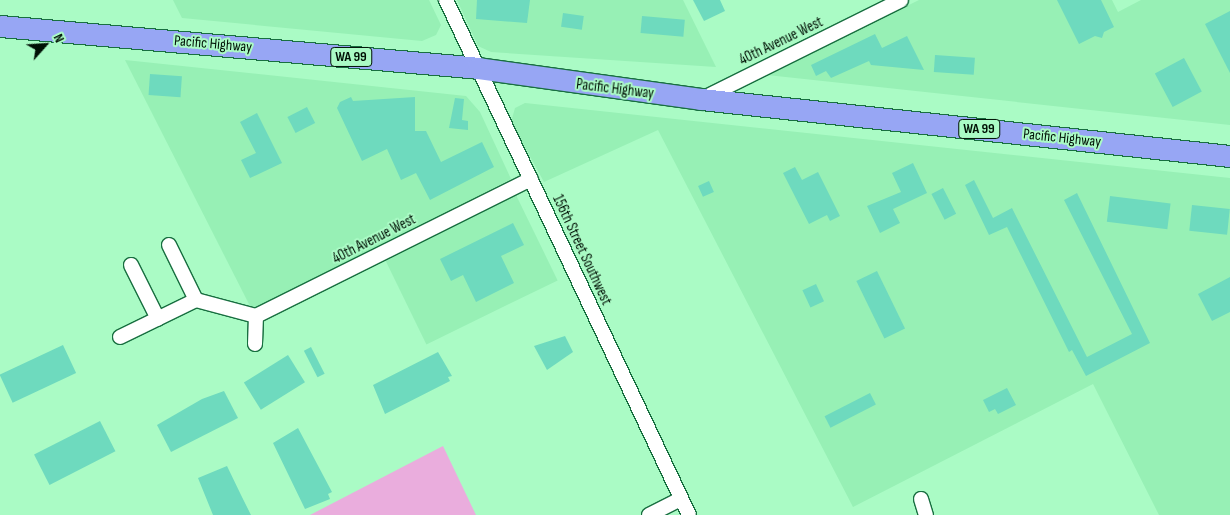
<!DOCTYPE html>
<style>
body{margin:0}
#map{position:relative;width:1230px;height:515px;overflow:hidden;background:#aafbc5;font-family:"Sofia Sans Condensed",sans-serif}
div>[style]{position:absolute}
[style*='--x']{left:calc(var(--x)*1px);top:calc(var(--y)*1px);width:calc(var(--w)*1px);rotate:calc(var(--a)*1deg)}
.built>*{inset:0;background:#97f0b5;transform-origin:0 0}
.green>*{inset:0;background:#eaaddd}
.building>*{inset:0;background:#6edabe;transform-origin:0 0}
.roads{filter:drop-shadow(1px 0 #186f40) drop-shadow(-1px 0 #186f40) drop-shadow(0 1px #186f40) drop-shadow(0 -1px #186f40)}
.minor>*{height:14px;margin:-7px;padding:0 7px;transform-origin:7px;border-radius:7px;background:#fff}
.highway>*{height:21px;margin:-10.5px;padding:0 10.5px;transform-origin:10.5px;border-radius:10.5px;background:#97a6f4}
span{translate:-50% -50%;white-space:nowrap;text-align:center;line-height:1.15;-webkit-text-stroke:4px #aafbc5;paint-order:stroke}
.shield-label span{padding:1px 4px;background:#aafbc5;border:1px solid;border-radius:4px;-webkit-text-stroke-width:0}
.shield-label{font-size:14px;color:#001105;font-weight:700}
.street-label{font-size:15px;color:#001105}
.north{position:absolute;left:20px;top:20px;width:50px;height:50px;-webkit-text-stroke:4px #aafbc5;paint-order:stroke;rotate:64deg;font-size:14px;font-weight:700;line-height:20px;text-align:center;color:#001105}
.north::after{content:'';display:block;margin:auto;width:18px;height:22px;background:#001105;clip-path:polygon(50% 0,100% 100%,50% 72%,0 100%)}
</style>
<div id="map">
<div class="built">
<div style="clip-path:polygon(173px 0,429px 0,441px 25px,436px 35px,422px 41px,182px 18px)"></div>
<div style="clip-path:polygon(457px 0,683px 0,716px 67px,491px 52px,478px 46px)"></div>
<div style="clip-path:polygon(919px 0,1112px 0,1118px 12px,1141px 0,1230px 0,1230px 125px,767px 75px)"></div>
<div style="clip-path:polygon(125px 60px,466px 96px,480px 112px,511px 179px,253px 312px)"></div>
<div style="clip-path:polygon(525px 103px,1230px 178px,1230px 515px,1159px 515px,1093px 384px,853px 507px,658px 130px,544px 182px,511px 122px,515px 108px)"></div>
<div style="left:516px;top:195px;width:95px;height:146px;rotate:64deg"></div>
</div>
<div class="green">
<div style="clip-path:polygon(443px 446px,476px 515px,310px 515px)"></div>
</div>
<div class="building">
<div style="clip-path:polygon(477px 0,530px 0,527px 23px,476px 19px)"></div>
<div style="clip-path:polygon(693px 0,720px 0,725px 11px,704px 21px)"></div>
<div style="clip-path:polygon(1057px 0,1101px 0,1114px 27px,1104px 32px,1102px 38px,1095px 36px,1079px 44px)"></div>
<div style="clip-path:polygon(1230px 11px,1230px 73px,1205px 24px)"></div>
<div style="left:563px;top:13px;width:21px;height:14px;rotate:8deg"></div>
<div style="left:642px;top:16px;width:43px;height:17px;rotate:5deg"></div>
<div style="clip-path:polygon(875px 34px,882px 48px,907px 36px,924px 70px,871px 65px,869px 61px,831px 78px,826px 71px,816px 76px,811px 65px)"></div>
<div style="left:935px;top:55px;width:40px;height:17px;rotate:4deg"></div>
<div style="left:1184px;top:58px;width:38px;height:33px;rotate:62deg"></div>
<div style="left:150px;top:74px;width:32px;height:21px;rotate:4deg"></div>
<div style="clip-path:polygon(351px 97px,353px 101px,415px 97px,415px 131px,426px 131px,441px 162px,482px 142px,494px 167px,430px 200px,416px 173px,401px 180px,387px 149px,362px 161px,337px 108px,340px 102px)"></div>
<div style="clip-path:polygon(455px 98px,464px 99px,462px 120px,468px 121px,468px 130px,449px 128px)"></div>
<div style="left:307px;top:107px;width:18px;height:22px;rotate:63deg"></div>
<div style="clip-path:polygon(257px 113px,282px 163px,250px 178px,241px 160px,256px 153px,240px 122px)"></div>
<div style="clip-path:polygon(913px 163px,927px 193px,893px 209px,900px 223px,880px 233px,867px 206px,901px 192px,892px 173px)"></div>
<div style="clip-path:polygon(795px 167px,802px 180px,818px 172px,840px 216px,830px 221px,827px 215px,809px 224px,783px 173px)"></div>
<div style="clip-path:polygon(974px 180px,993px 218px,1012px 208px,1087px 357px,1132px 334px,1064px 200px,1077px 193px,1150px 343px,1086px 376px,1072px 350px,1069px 352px,1007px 227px,989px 235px,965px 185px)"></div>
<div style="left:709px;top:181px;width:12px;height:12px;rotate:66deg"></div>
<div style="left:943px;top:188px;width:29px;height:13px;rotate:63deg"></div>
<div style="left:1110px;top:196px;width:61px;height:26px;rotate:7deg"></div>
<div style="left:1192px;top:205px;width:38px;height:26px;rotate:6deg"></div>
<div style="clip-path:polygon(513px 223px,524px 245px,501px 256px,514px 283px,476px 302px,463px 275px,451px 281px,440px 259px)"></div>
<div style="left:877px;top:271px;width:64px;height:23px;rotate:64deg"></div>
<div style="clip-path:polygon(1230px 277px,1230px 312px,1212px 321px,1198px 294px)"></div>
<div style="left:816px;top:284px;width:19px;height:15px;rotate:65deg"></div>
<div style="clip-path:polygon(565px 336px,573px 352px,547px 370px,534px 346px)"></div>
<div style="left:63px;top:345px;width:31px;height:70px;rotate:65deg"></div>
<div style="left:311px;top:347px;width:30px;height:8px;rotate:63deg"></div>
<div style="clip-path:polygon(438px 352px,452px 376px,448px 377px,450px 381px,385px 414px,373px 385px)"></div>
<div style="left:288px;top:355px;width:32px;height:52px;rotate:58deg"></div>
<div style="clip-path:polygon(1007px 388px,1016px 405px,998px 414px,995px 409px,989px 412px,983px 400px)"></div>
<div style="clip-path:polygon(224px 391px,238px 418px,171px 452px,157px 425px,202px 399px)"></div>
<div style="left:870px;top:393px;width:13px;height:51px;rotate:63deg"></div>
<div style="left:100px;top:421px;width:34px;height:74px;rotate:63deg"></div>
<div style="clip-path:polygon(298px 428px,332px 492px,328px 494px,330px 499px,305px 509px,273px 443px)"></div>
<div style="clip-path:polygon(227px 466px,241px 495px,251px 515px,213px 515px,198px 478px)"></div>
</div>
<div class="roads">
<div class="minor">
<div style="--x:446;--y:0;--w:569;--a:64.74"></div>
<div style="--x:702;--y:99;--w:222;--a:-26.4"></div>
<div style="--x:169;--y:245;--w:61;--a:63.9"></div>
<div style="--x:131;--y:265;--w:60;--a:63.4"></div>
<div style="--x:120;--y:337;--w:85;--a:-26"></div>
<div style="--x:196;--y:300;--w:62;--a:14.9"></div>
<div style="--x:255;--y:344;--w:28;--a:-88"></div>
<div style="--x:256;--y:316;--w:307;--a:-26.5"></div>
<div style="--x:921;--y:499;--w:17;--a:73"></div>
<div style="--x:649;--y:515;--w:36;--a:-27"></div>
</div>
<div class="highway">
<div style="--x:0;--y:26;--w:480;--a:5"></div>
<div style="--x:478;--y:68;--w:225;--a:7.9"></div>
<div style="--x:701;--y:99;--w:532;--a:6.15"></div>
</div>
</div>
<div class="shield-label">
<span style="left:351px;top:57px">WA 99</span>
<span style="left:979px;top:129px">WA 99</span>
</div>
<div class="street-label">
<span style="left:781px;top:41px;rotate:-26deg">40th Avenue West</span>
<span style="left:213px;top:44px;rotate:5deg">Pacific Highway</span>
<span style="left:615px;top:89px;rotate:7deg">Pacific Highway</span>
<span style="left:1062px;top:138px;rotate:6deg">Pacific Highway</span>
<span style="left:374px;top:239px;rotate:-27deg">40th Avenue West</span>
<span style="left:582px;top:250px;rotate:65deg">156th Street Southwest</span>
</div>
<div class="north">N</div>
</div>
